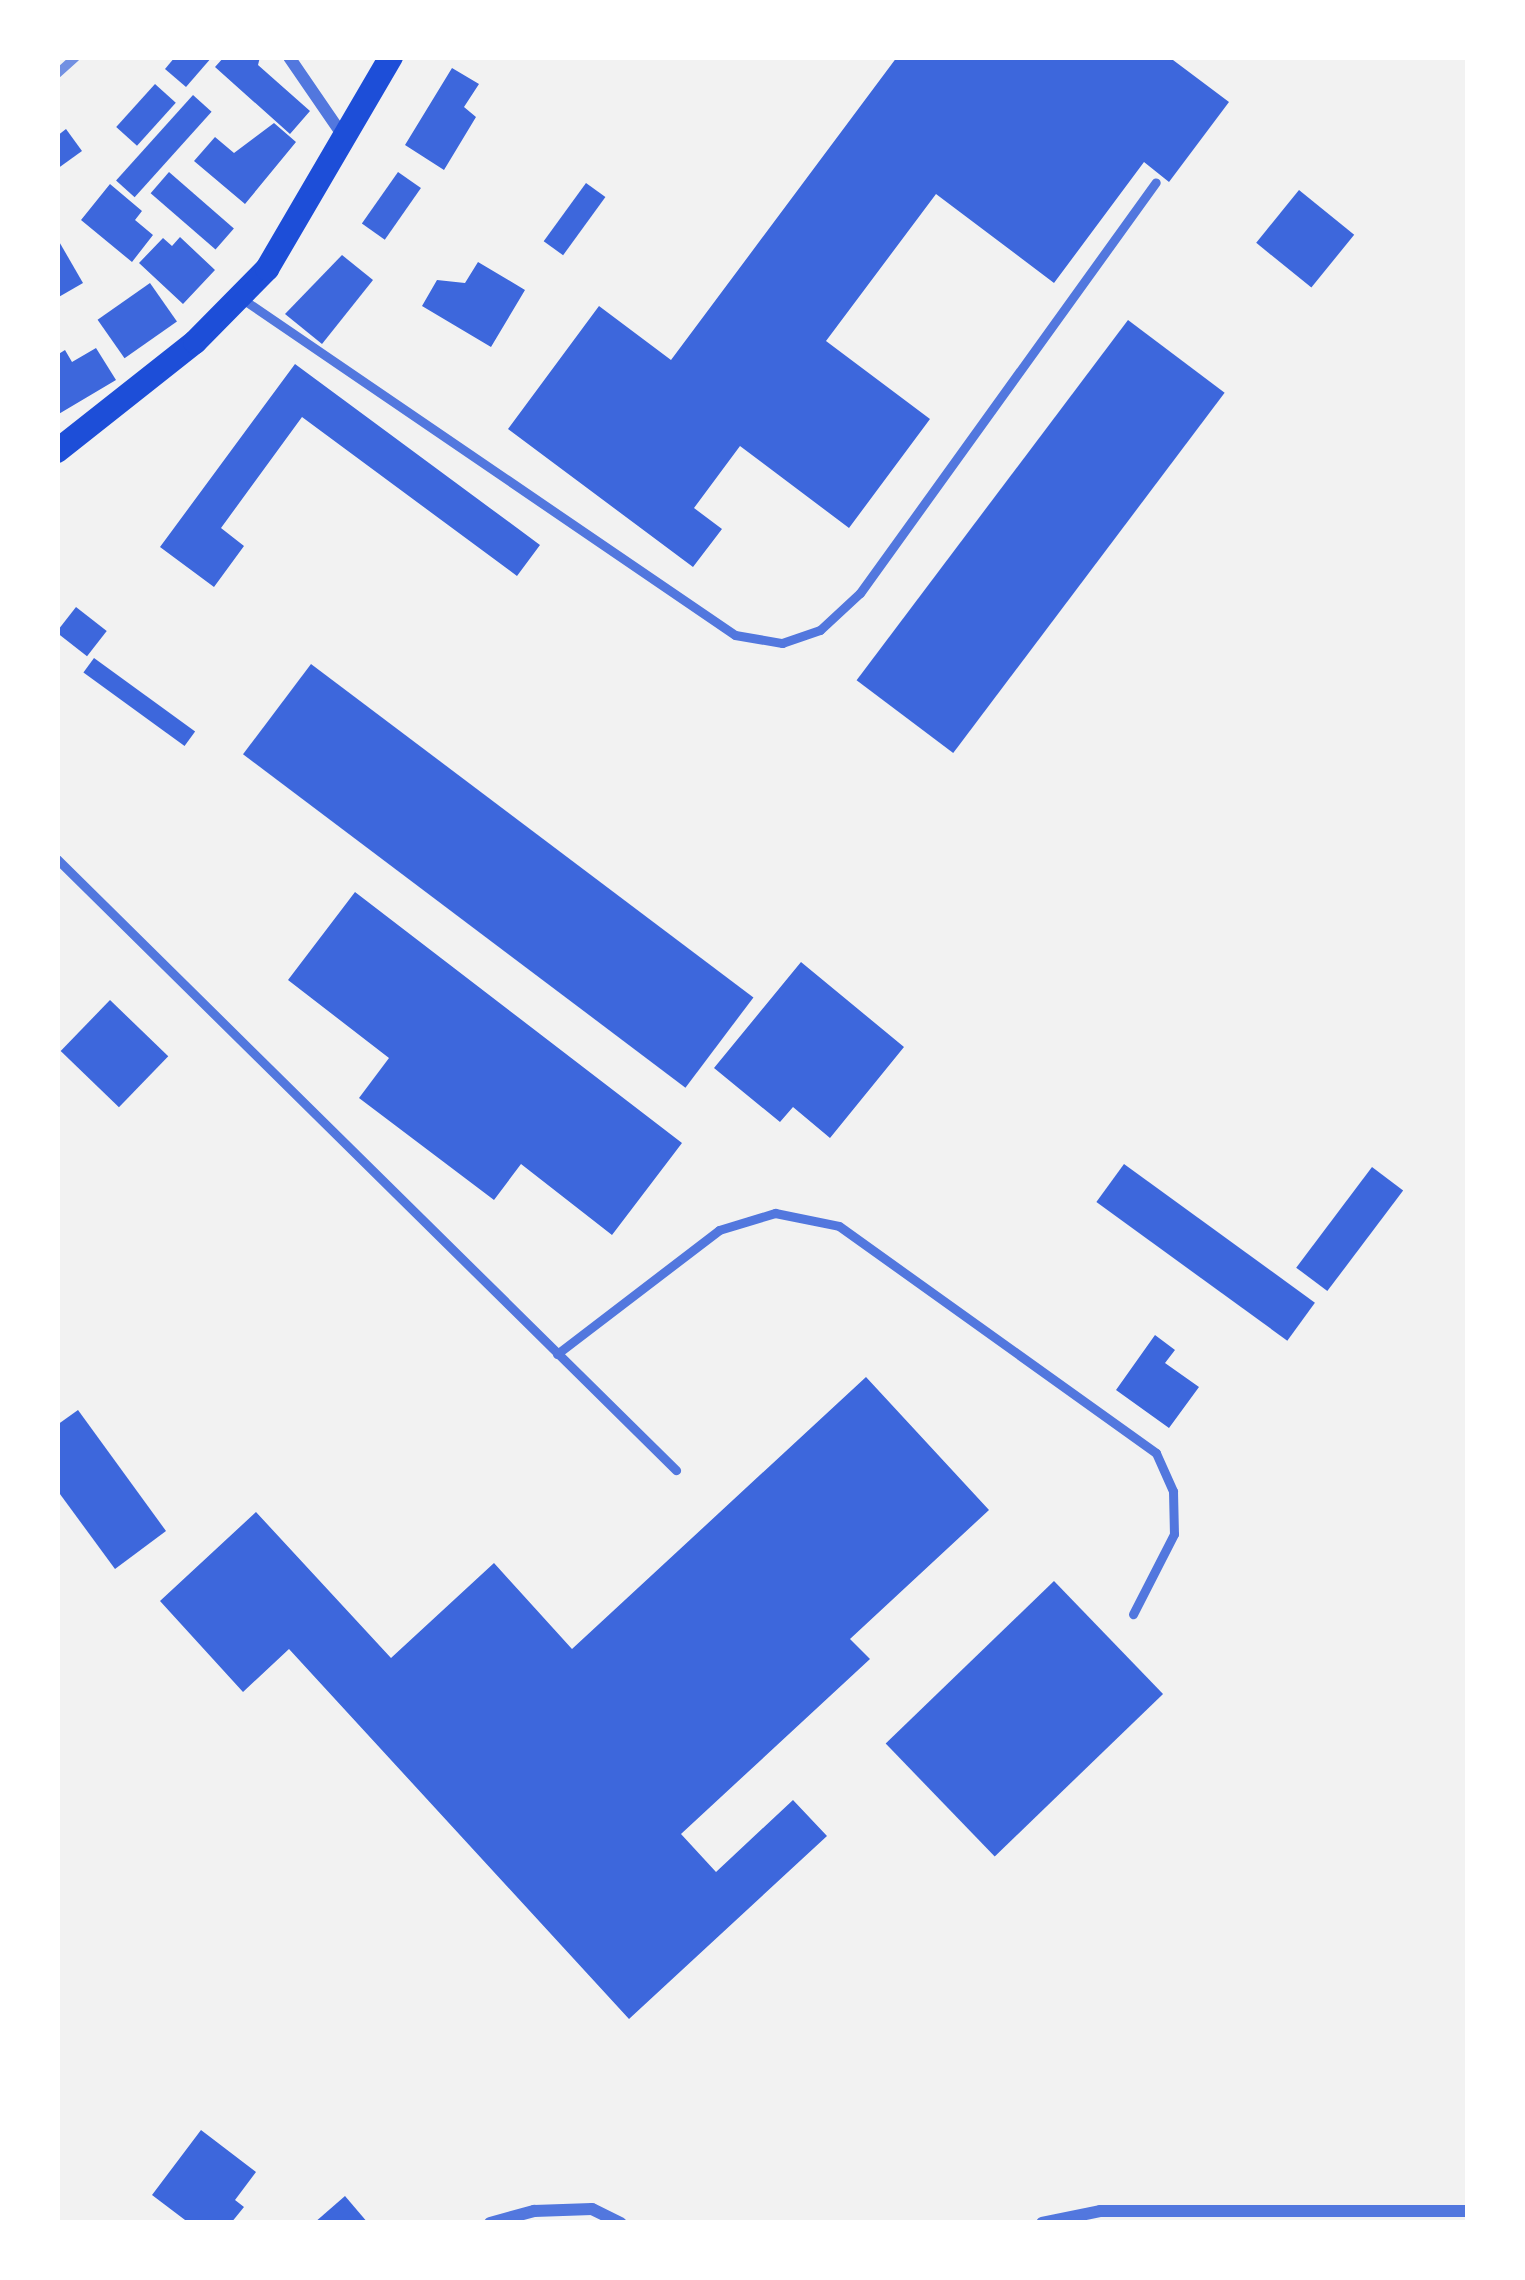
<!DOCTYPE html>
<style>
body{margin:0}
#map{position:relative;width:1525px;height:2280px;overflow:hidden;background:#f2f2f2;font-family:"Times New Roman",serif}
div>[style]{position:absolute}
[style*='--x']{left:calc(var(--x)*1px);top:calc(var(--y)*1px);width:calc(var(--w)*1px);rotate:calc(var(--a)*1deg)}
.building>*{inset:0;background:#3d67dc;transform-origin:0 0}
.service>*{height:9px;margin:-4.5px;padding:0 4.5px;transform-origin:4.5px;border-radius:4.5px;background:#5277de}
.minor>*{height:12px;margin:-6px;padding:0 6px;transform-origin:6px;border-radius:6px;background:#5277de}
.secondary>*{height:24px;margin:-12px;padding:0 12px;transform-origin:12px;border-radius:12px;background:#1d4ed8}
.rail>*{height:9px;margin:-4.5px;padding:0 4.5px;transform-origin:4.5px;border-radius:4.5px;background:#7290e2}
span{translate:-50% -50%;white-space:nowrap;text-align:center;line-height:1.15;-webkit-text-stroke:12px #fff;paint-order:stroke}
.frame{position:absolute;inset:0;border:60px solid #fff;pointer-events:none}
</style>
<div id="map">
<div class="building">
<div style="clip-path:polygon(175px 57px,212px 57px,186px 87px,165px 69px)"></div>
<div style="clip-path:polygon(224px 57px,260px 57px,258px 65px,310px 111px,290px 134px,215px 67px)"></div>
<div style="clip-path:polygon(897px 57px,1169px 57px,1229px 102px,1169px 182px,1144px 162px,1054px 283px,936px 194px,826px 341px,930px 419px,849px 528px,740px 446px,694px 508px,722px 529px,693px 567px,508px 429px,599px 306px,671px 360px)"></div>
<div style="clip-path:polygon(452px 68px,479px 84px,464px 107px,476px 117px,444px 170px,405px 145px)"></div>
<div style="left:155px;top:84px;width:28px;height:58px;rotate:42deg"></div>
<div style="left:193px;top:95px;width:25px;height:115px;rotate:42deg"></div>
<div style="clip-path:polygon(274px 123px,296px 142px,245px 204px,194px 161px,215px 137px,234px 153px)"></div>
<div style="clip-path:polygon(66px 129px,82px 151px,57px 169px,57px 136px)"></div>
<div style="left:169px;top:172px;width:86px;height:28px;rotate:41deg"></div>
<div style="left:398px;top:172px;width:28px;height:63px;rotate:35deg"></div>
<div style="left:586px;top:183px;width:24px;height:72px;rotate:36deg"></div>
<div style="clip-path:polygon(110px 184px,142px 211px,135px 220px,153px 235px,132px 262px,81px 220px)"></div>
<div style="left:1299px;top:190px;width:71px;height:68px;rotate:39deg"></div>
<div style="clip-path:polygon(180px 237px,215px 270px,183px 304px,139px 263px,163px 238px,172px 246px)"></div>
<div style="clip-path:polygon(57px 238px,83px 283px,57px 298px)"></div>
<div style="clip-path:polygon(342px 255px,373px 280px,322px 344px,285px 314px)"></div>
<div style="clip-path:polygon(478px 262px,525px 290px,491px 347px,422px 306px,437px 280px,465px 283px)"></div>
<div style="left:150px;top:283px;width:47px;height:64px;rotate:55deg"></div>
<div style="left:1128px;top:320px;width:121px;height:451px;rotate:37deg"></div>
<div style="clip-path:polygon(96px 348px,116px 380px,57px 415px,57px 355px,65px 350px,72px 362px)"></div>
<div style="clip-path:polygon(295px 364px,540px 545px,517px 576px,302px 417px,221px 528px,244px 546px,214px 587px,160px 547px)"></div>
<div style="left:76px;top:607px;width:39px;height:32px;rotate:38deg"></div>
<div style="left:94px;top:658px;width:125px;height:18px;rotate:36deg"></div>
<div style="left:311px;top:664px;width:554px;height:113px;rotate:37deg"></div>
<div style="clip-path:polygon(355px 892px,682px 1143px,612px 1235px,521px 1164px,494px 1200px,359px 1098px,389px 1058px,288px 980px)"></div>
<div style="clip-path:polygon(801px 962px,904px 1047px,830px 1138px,793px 1107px,780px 1122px,714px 1068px)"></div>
<div style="left:110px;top:1000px;width:81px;height:71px;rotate:44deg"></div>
<div style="left:1124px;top:1164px;width:236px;height:47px;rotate:36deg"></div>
<div style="left:1372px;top:1167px;width:39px;height:126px;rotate:37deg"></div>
<div style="clip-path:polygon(1155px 1335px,1175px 1350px,1165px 1363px,1199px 1387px,1169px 1428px,1116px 1390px)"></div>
<div style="clip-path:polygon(866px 1377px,989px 1510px,850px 1639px,870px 1659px,681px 1834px,716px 1872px,793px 1800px,827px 1836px,629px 2019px,289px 1649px,243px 1692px,160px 1601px,256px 1512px,391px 1658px,494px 1563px,572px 1649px)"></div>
<div style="clip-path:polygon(78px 1410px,166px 1531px,115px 1569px,57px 1490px,57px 1425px)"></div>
<div style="left:1054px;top:1581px;width:157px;height:234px;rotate:46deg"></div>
<div style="clip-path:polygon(201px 2130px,256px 2172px,235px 2200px,244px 2207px,231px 2223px,189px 2223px,152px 2195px)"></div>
<div style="clip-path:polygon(345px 2196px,368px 2223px,314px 2223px)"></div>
</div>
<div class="service">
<div style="--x:241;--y:298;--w:598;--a:34.3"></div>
<div style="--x:735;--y:635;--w:48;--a:9.7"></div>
<div style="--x:782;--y:643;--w:40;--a:-18.9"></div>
<div style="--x:820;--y:630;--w:54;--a:-42.8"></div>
<div style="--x:860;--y:593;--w:506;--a:-54.24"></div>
<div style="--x:57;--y:859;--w:870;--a:44.63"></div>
<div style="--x:557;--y:1354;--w:204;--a:-37.4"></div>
<div style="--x:719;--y:1230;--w:59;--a:-16.9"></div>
<div style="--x:775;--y:1213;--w:65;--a:11.5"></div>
<div style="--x:839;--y:1226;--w:390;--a:35.6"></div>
<div style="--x:1156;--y:1453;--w:42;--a:65.9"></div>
<div style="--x:1173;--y:1491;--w:43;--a:88.7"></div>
<div style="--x:1174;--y:1534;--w:90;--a:117.1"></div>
</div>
<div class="minor">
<div style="--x:289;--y:57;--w:96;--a:55.6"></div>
<div style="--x:490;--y:2223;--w:46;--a:-15.3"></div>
<div style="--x:534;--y:2211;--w:58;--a:-2"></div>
<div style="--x:592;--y:2209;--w:32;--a:26"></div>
<div style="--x:1042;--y:2223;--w:59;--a:-11.7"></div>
<div style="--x:1100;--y:2211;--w:368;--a:0"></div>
</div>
<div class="secondary">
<div style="--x:57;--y:451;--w:176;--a:-38.3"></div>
<div style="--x:195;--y:342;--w:103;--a:-45.4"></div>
<div style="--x:267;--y:269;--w:246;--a:-59.7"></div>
</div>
<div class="rail">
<div style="--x:57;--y:73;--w:24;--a:-42"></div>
</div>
<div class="frame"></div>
</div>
